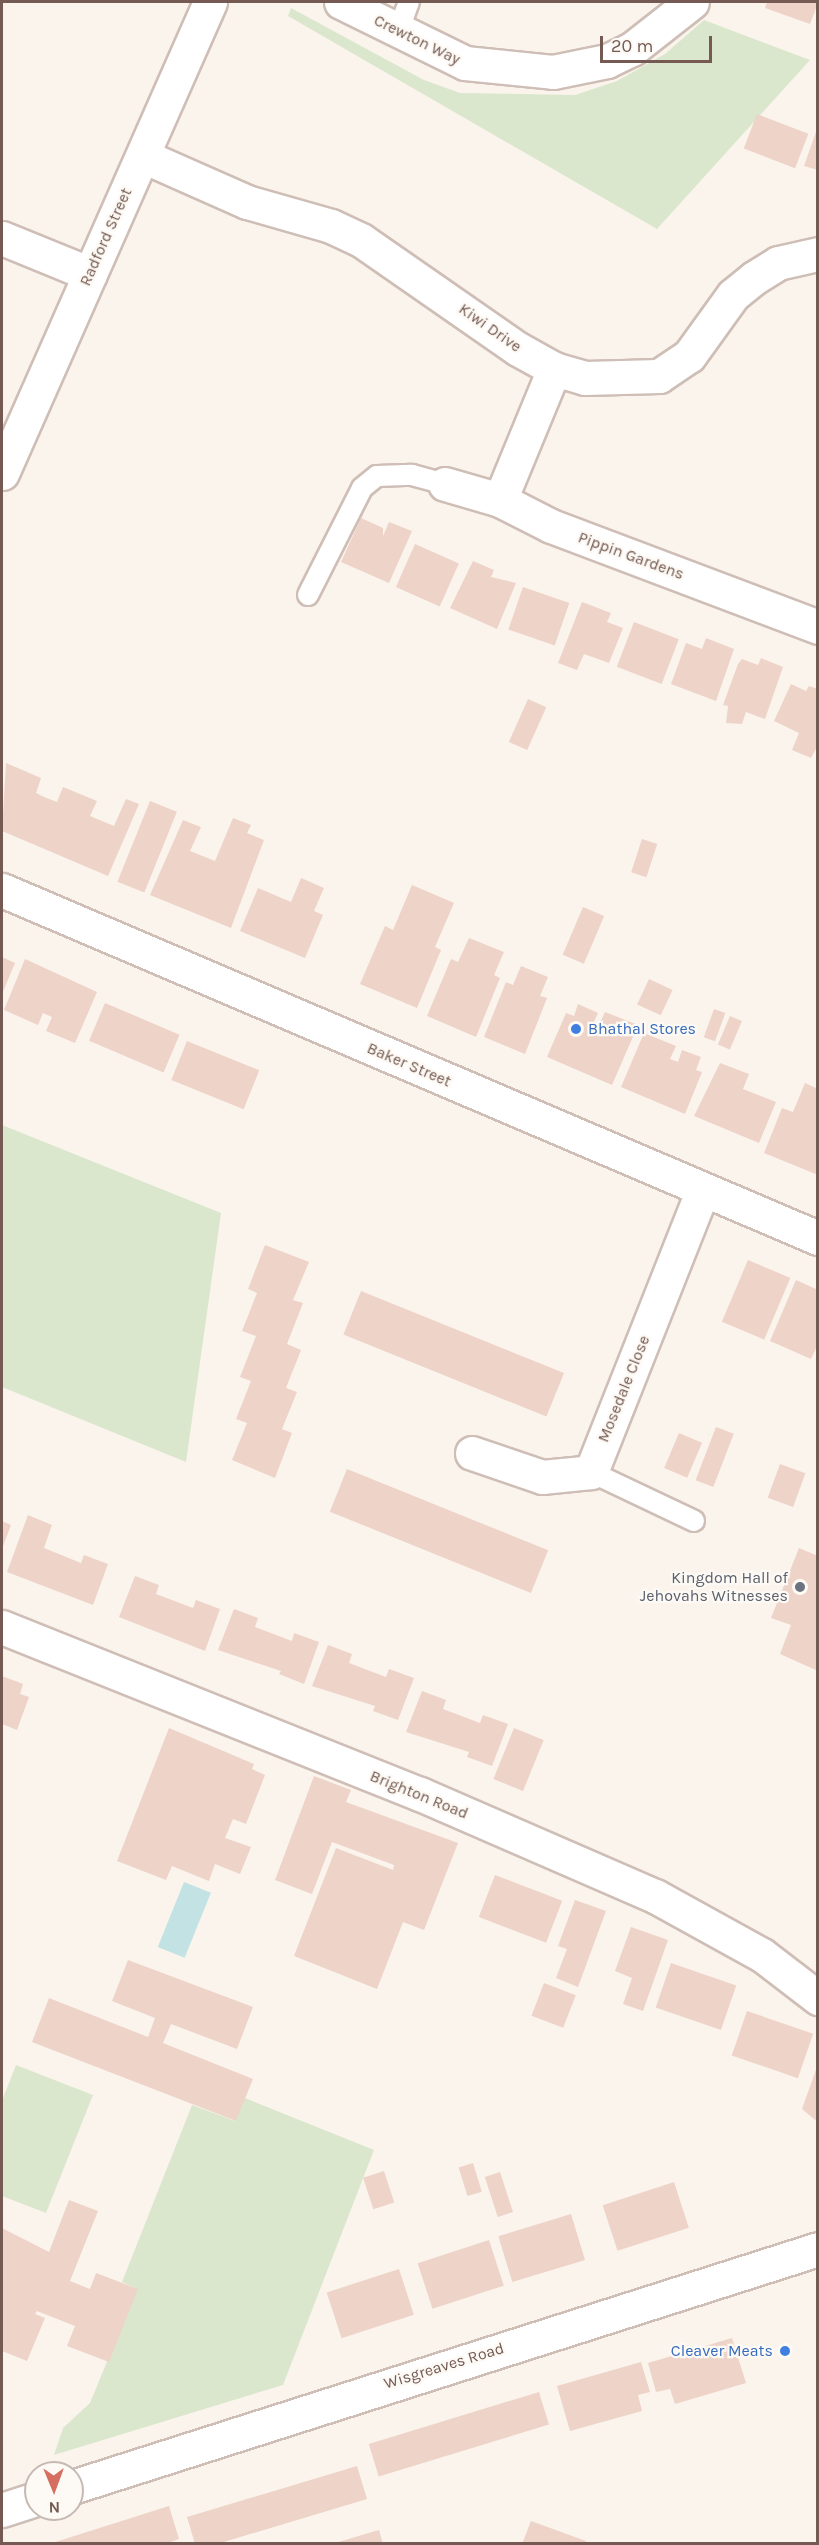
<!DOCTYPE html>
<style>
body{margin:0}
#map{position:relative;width:819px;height:2545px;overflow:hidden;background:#fbf4ed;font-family:Karla,sans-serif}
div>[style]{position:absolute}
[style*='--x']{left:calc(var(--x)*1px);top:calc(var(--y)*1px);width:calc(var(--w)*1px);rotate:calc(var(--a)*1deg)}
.green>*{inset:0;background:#dae7cd}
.water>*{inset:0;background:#c3e2e3;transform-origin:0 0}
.building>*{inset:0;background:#edd3c8;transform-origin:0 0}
.roads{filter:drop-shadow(2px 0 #cebeb6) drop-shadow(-2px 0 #cebeb6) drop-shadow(0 2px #cebeb6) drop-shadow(0 -2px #cebeb6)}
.service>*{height:20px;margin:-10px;padding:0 10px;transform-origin:10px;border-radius:10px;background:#fff}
.minor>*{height:33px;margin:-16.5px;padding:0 16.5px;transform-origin:16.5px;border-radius:16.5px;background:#fff}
.tertiary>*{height:33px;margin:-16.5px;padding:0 16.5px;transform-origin:16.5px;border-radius:16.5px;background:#fff}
.dots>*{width:16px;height:16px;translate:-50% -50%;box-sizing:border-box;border:3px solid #fdf9f4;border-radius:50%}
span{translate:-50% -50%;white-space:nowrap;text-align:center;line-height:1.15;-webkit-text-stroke:4.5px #fdf9f4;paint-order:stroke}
.street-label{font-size:16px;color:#745a52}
.shop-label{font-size:16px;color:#366cbe}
.left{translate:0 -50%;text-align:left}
.right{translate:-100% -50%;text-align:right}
.worship-label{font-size:16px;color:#5b616d}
.frame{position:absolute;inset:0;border:3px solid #745a52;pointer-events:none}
.north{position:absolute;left:24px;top:2461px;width:60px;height:60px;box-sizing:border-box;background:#fdf9f4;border:2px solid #c6b9b3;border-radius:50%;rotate:179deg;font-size:16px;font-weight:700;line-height:24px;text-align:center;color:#745a52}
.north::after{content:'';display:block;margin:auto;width:21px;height:27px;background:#d56f62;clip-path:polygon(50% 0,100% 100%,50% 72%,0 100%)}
.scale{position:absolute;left:600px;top:36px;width:112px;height:27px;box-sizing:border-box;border:3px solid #745a52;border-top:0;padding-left:8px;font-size:18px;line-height:21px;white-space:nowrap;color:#745a52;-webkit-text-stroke:4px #fdf9f4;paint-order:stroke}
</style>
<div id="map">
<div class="green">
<div style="clip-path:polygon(291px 8px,424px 80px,460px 93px,575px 95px,617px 81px,665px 54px,704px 20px,810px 60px,657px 229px,288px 16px)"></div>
<div style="clip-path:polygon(2px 1125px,221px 1213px,186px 1462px,2px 1387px)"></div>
<div style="clip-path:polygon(16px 2065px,93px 2095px,46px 2213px,2px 2196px,2px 2101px)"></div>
<div style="clip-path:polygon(245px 2098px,374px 2150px,283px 2385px,54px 2455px,63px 2428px,90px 2403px,137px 2289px,122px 2282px,192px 2105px,235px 2121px)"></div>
</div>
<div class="water">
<div style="left:184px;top:1882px;width:29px;height:70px;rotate:22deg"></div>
</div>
<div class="building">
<div style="clip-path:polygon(767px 2px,818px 2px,818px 3px,810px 24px,765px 8px)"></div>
<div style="left:757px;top:114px;width:55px;height:37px;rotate:21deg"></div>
<div style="clip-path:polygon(817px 129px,818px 129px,818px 170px,804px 166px)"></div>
<div style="clip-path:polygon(361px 518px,383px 528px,383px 536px,389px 522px,412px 531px,389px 583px,341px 562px)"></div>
<div style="left:415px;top:544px;width:48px;height:47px;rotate:24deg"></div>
<div style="clip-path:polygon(473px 561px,494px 570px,491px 577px,516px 583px,497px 629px,450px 608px)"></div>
<div style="left:523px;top:587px;width:49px;height:45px;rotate:19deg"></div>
<div style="clip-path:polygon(582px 602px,611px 613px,607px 622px,623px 628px,609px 663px,584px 654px,577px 670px,558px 663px)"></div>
<div style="left:634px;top:622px;width:48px;height:48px;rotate:21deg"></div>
<div style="clip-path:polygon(706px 638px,734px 649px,716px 701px,671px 684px,686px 643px,702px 649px)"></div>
<div style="clip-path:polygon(761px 658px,783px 667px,765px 719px,746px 712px,742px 724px,726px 723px,728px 706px,723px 705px,738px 664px,742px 659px,758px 665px)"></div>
<div style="clip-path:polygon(791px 684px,806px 691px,809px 686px,818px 689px,818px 745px,811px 758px,792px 750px,799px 733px,774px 721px)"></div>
<div style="left:528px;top:699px;width:20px;height:47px;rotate:24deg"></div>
<div style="clip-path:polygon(6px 763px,41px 778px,36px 793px,44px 797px,57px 802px,63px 787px,97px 801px,90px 816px,114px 826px,126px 799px,139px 804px,108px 876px,2px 831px)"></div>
<div style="left:150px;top:801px;width:29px;height:87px;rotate:22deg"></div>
<div style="clip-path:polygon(233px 818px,251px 825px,247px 833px,264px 840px,231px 928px,150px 895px,183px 820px,201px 827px,190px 851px,215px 861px)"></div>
<div style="left:642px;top:839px;width:16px;height:35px;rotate:18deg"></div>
<div style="clip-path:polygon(301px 878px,324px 888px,314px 911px,323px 915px,305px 958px,240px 931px,258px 888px,291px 902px)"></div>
<div style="clip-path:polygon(412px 885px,454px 903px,435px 947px,441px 950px,417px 1008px,360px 984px,385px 926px,393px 930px)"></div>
<div style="left:583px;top:907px;width:23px;height:52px;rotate:23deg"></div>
<div style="clip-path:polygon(469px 938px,504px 952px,494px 975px,500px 978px,476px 1037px,427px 1016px,451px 959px,458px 962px)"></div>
<div style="clip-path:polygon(2px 957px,15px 963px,2px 994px)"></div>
<div style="clip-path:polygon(25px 959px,97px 992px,75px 1043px,46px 1031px,52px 1017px,43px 1013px,38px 1025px,4px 1010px)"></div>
<div style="clip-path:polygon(521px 966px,548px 977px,540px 996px,547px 998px,525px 1054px,484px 1037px,506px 982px,513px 985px)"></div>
<div style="left:649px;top:979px;width:26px;height:28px;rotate:25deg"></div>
<div style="left:105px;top:1003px;width:81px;height:41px;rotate:23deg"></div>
<div style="clip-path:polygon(578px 1004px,598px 1013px,593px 1024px,598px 1027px,605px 1012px,638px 1025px,612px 1085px,547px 1057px,566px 1013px,574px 1016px)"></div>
<div style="left:714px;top:1009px;width:12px;height:30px;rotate:20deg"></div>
<div style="left:730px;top:1016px;width:13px;height:31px;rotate:23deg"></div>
<div style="clip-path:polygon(644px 1033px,676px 1046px,670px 1059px,678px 1062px,682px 1050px,701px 1057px,696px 1070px,702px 1072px,685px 1114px,621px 1087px)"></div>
<div style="left:187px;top:1041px;width:78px;height:42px;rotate:22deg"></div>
<div style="clip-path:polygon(720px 1063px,749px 1074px,743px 1089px,776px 1102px,759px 1143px,694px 1116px)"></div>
<div style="clip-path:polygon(805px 1083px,818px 1089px,818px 1175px,764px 1153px,782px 1108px,793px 1112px)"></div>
<div style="clip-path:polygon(265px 1245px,309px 1262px,293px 1300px,303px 1303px,287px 1344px,301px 1350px,286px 1388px,297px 1392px,282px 1429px,292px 1433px,275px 1478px,232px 1460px,247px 1423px,236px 1419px,251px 1381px,240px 1377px,256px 1336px,242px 1331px,257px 1293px,248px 1289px)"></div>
<div style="left:748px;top:1260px;width:46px;height:67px;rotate:23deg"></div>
<div style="clip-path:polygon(796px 1280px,818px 1290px,818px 1344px,811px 1359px,770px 1341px)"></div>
<div style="left:361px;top:1291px;width:219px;height:47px;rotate:22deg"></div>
<div style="left:716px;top:1427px;width:19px;height:57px;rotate:21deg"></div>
<div style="left:679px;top:1433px;width:25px;height:38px;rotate:23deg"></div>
<div style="left:780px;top:1464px;width:27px;height:36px;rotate:20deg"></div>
<div style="left:347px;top:1469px;width:217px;height:46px;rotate:22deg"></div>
<div style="clip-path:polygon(28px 1515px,52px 1525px,44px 1548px,81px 1563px,84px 1555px,108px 1564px,93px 1605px,7px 1572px)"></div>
<div style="clip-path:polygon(2px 1521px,11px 1525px,2px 1549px)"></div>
<div style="clip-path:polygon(799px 1548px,818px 1556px,818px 1671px,780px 1654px,791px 1625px,771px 1618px)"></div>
<div style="clip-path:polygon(135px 1576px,159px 1585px,156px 1594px,193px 1608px,196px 1600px,220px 1609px,205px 1651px,119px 1617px)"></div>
<div style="clip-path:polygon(234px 1609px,258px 1618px,255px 1627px,292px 1641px,294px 1633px,319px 1642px,304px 1684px,279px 1674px,281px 1671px,218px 1650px)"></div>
<div style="clip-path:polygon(328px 1645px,352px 1654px,349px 1663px,386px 1677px,389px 1669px,414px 1678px,398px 1720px,373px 1711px,375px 1706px,312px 1686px)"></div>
<div style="clip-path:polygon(2px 1676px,23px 1684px,20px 1694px,29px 1697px,17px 1730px,2px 1724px)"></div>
<div style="clip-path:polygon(422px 1691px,446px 1700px,443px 1709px,480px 1723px,483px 1715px,508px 1724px,492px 1766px,467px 1757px,469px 1752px,406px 1732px)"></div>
<div style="clip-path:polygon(169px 1728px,254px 1764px,252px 1769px,265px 1775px,246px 1824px,233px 1819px,225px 1838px,251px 1847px,240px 1874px,215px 1864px,209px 1881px,172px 1866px,166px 1880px,117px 1861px)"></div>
<div style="left:514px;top:1728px;width:32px;height:55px;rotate:22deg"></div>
<div style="clip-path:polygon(314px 1776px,351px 1790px,346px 1802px,458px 1843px,424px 1930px,403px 1922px,377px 1989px,294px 1956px,336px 1848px,393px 1870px,394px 1865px,332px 1842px,312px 1894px,275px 1880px)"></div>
<div style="left:495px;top:1875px;width:72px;height:45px;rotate:21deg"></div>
<div style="clip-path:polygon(575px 1900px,606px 1911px,578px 1987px,556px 1978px,567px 1949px,558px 1946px)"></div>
<div style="clip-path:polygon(631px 1927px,668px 1940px,643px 2011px,623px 2004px,632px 1978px,615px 1971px)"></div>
<div style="clip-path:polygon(128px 1960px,253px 2007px,237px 2049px,171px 2024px,163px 2043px,253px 2079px,236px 2121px,32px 2042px,49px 1998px,148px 2037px,155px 2018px,112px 2001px)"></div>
<div style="left:671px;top:1963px;width:69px;height:47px;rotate:19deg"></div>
<div style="left:544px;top:1983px;width:34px;height:35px;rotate:21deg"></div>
<div style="left:747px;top:2011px;width:70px;height:47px;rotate:19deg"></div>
<div style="clip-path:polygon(818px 2064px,818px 2118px,815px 2120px,802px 2109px)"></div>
<div style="left:473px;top:2163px;width:30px;height:15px;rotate:73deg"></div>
<div style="left:384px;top:2171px;width:33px;height:22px;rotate:72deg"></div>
<div style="left:500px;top:2172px;width:42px;height:16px;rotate:72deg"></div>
<div style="left:674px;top:2182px;width:48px;height:75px;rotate:72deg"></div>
<div style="clip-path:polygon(69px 2200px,98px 2211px,70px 2281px,90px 2289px,96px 2273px,138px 2289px,109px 2362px,67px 2346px,75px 2326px,37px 2311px,35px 2314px,45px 2318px,27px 2361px,2px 2351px,2px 2228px,49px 2252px)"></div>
<div style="left:571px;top:2214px;width:48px;height:76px;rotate:73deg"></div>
<div style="left:489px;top:2240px;width:48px;height:75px;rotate:72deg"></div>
<div style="left:399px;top:2269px;width:48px;height:76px;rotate:72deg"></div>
<div style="clip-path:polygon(732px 2338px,746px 2383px,675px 2404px,670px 2389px,656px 2392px,648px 2363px)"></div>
<div style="clip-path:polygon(641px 2362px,650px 2392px,638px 2395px,642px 2411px,570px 2431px,557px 2386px)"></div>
<div style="left:539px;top:2392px;width:34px;height:178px;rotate:73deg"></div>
<div style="clip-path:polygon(357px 2466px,367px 2499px,217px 2544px,195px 2544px,187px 2517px)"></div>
<div style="clip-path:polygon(169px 2506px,179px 2539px,165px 2544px,49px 2544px)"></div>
<div style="clip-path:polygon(531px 2521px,586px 2541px,585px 2544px,522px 2544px)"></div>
<div style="clip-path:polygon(379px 2530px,383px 2544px,335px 2544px,335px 2543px)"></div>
</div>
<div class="roads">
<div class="service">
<div style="--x:398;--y:32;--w:32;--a:-70"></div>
<div style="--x:308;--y:595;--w:120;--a:-63.2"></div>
<div style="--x:362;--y:488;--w:19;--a:-39"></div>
<div style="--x:377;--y:476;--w:35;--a:-2"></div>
<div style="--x:412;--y:475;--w:34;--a:15"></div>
<div style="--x:591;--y:1472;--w:114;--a:25.4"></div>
</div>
<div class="minor">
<div style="--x:341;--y:2;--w:138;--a:26.2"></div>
<div style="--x:465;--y:63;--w:88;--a:5.8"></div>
<div style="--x:553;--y:72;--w:55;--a:-11.5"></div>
<div style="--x:607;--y:61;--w:28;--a:-26"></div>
<div style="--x:632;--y:49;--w:76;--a:-38.1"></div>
<div style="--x:143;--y:156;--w:114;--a:23.9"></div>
<div style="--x:247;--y:202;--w:87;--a:15.9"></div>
<div style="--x:331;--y:226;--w:33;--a:25"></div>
<div style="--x:361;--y:240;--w:191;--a:34.8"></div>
<div style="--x:518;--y:349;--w:41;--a:29.1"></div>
<div style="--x:554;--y:369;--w:32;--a:16"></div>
<div style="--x:585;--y:378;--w:74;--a:-1.5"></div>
<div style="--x:659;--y:376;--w:36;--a:-34"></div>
<div style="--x:689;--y:356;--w:75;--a:-54.2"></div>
<div style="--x:733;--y:295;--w:27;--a:-39"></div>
<div style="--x:754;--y:278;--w:28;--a:-32"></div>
<div style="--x:778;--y:263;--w:41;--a:-12.7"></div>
<div style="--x:2;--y:238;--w:95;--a:22.2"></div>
<div style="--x:445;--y:484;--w:57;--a:16.2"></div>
<div style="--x:500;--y:500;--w:57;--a:27"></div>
<div style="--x:551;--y:526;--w:285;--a:20.7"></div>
<div style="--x:500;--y:500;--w:142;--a:-67.6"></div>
<div style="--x:2;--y:890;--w:887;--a:23.1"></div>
<div style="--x:472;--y:1453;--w:74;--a:18.9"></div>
<div style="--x:542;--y:1477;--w:49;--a:-5.8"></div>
<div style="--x:591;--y:1472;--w:302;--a:-68.4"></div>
<div style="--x:72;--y:2487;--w:783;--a:-17.69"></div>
<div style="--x:2;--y:2510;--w:36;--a:-18"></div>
</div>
<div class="tertiary">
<div style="--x:2;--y:473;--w:515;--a:-66.17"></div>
<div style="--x:2;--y:1627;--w:450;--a:21.8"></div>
<div style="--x:420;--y:1794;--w:256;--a:23.5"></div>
<div style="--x:655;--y:1896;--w:122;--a:28.9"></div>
<div style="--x:762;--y:1955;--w:71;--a:37.5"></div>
</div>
</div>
<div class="dots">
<div style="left:576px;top:1029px;background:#3f7fe0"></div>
<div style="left:800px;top:1587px;background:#6b7280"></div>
<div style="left:785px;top:2351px;background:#3f7fe0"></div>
</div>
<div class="street-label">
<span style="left:417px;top:40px;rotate:26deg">Crewton Way</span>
<span style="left:106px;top:237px;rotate:-66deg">Radford Street</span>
<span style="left:490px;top:328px;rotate:35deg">Kiwi Drive</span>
<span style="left:631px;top:556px;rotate:20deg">Pippin Gardens</span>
<span style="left:409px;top:1065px;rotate:23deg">Baker Street</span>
<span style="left:624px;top:1389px;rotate:-68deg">Mosedale Close</span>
<span style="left:419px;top:1795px;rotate:22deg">Brighton Road</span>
<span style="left:444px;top:2366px;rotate:-17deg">Wisgreaves Road</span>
</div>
<div class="shop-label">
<span class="left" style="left:588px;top:1029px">Bhathal Stores</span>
<span class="right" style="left:773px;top:2351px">Cleaver Meats</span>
</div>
<div class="worship-label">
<span class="right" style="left:788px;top:1587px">Kingdom Hall of<br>Jehovahs Witnesses</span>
</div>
<div class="frame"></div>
<div class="north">N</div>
<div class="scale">20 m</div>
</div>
